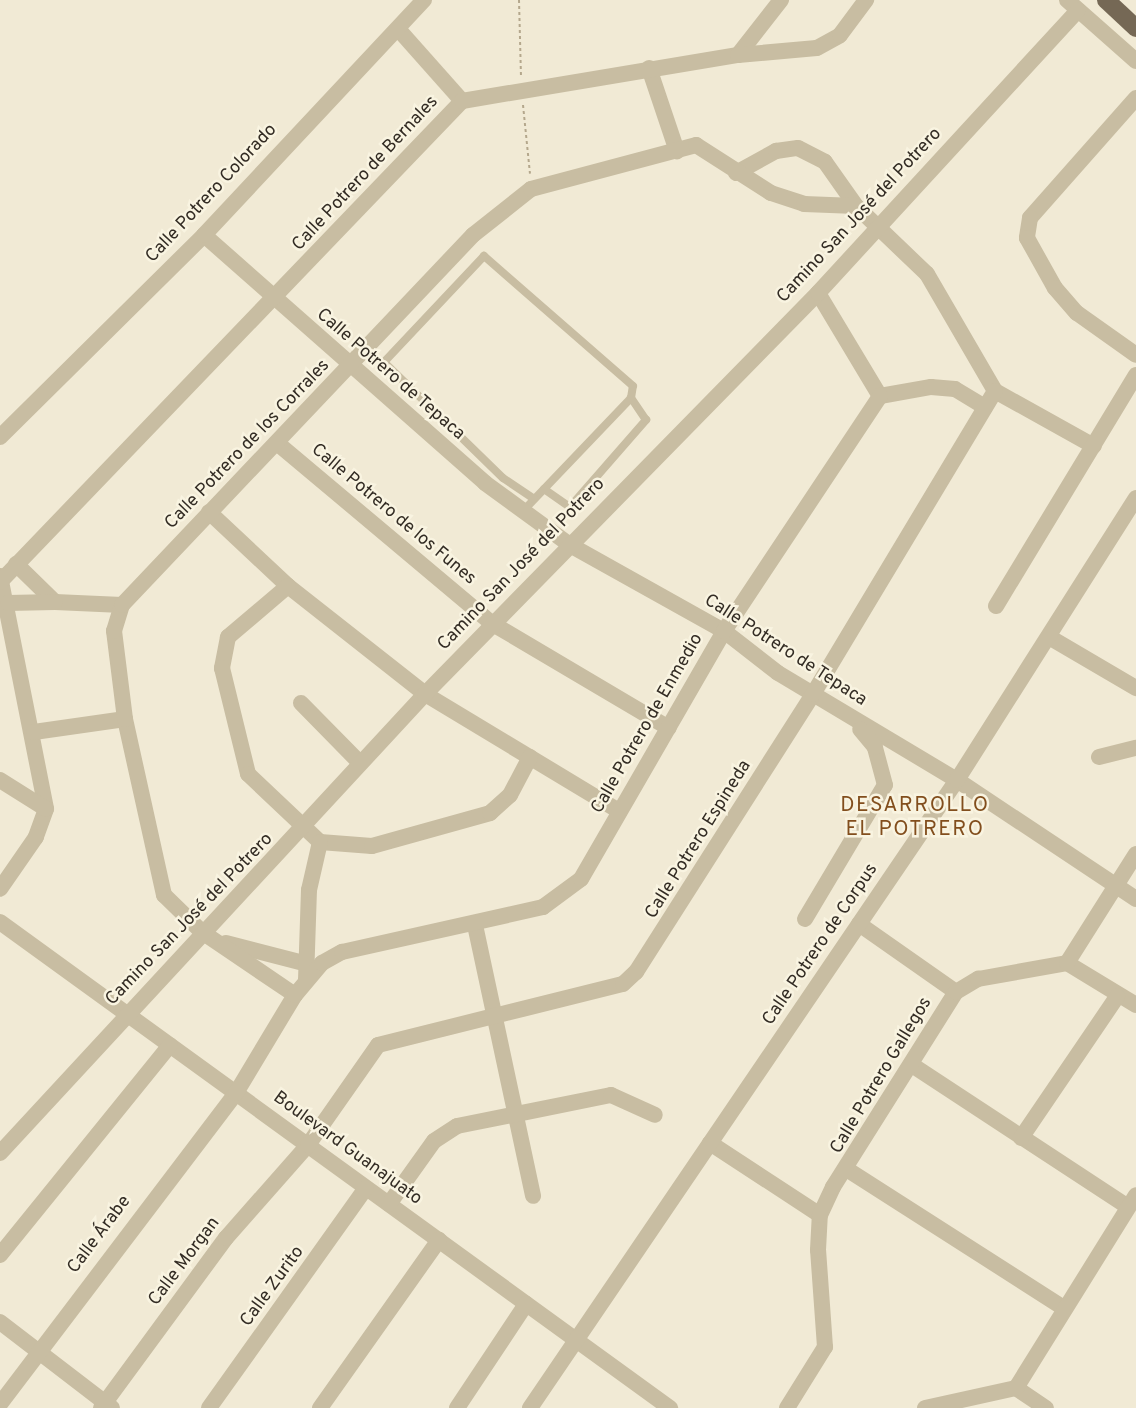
<!DOCTYPE html>
<meta charset="utf-8">
<style>
body{margin:0}
#map{position:relative;width:1136px;height:1408px;overflow:hidden;background:#f1ead5;font-family:Overpass,sans-serif}
div>[style]{position:absolute}
[style*='--x']{left:calc(var(--x)*1px);top:calc(var(--y)*1px);width:calc(var(--w)*1px);rotate:calc(var(--a)*1deg)}
.path>*{height:2px;margin-top:-1px;transform-origin:0;background:repeating-linear-gradient(90deg,#b4a78c 0 3px,transparent 0 6px)}
.lane>*{height:8px;margin:-4px;padding:0 4px;transform-origin:4px;border-radius:4px;background:#c8bda2}
.street>*{height:16px;margin:-8px;padding:0 8px;transform-origin:8px;border-radius:8px;background:#c8bda2}
.primary>*{height:18px;margin:-9px;padding:0 9px;transform-origin:9px;border-radius:9px;background:#756855}
span{translate:-50% -50%;white-space:nowrap;text-align:center;line-height:1.15;-webkit-text-stroke:5px #f9f4e1;paint-order:stroke}
.street-label{font-size:18px;color:#332c24}
.quarter-label{font-size:21px;color:#824e1d;letter-spacing:1.5px}
</style>
<div id="map">
<div class="path">
<div style="--x:519;--y:0;--w:75;--a:88.5"></div>
<div style="--x:523;--y:105;--w:69;--a:84.2"></div>
</div>
<div class="lane">
<div style="--x:544;--y:489;--w:32;--a:35"></div>
<div style="--x:570;--y:507;--w:116;--a:-48.9"></div>
<div style="--x:646;--y:420;--w:27;--a:-124"></div>
<div style="--x:523;--y:511;--w:156;--a:-46.3"></div>
<div style="--x:631;--y:398;--w:12;--a:-81"></div>
<div style="--x:633;--y:386;--w:198;--a:-138.9"></div>
<div style="--x:484;--y:256;--w:146;--a:133.3"></div>
<div style="--x:384;--y:362;--w:166;--a:44.3"></div>
<div style="--x:503;--y:478;--w:37;--a:34"></div>
</div>
<div class="street">
<div style="--x:1067;--y:0;--w:92;--a:41.5"></div>
<div style="--x:399;--y:30;--w:95;--a:48.4"></div>
<div style="--x:738;--y:55;--w:70;--a:-52"></div>
<div style="--x:649;--y:68;--w:88;--a:71.4"></div>
<div style="--x:1136;--y:98;--w:160;--a:131.5"></div>
<div style="--x:1030;--y:218;--w:20;--a:99"></div>
<div style="--x:1027;--y:238;--w:57;--a:60.8"></div>
<div style="--x:1055;--y:288;--w:33;--a:49"></div>
<div style="--x:1077;--y:313;--w:72;--a:35.4"></div>
<div style="--x:736;--y:173;--w:46;--a:-28.8"></div>
<div style="--x:776;--y:151;--w:22;--a:-8"></div>
<div style="--x:798;--y:148;--w:30;--a:27"></div>
<div style="--x:825;--y:162;--w:54;--a:54.8"></div>
<div style="--x:856;--y:206;--w:98;--a:43.8"></div>
<div style="--x:927;--y:274;--w:135;--a:59.8"></div>
<div style="--x:995;--y:391;--w:113;--a:29.1"></div>
<div style="--x:204;--y:235;--w:375;--a:41.4"></div>
<div style="--x:485;--y:483;--w:105;--a:36.1"></div>
<div style="--x:570;--y:545;--w:176;--a:29.2"></div>
<div style="--x:724;--y:631;--w:68;--a:37.9"></div>
<div style="--x:778;--y:673;--w:209;--a:30.9"></div>
<div style="--x:957;--y:780;--w:215;--a:33.6"></div>
<div style="--x:818;--y:293;--w:120;--a:59"></div>
<div style="--x:880;--y:396;--w:52;--a:-10"></div>
<div style="--x:931;--y:387;--w:24;--a:5"></div>
<div style="--x:955;--y:389;--w:35;--a:31"></div>
<div style="--x:0;--y:437;--w:287;--a:-44.7"></div>
<div style="--x:204;--y:235;--w:322;--a:-46.9"></div>
<div style="--x:277;--y:443;--w:282;--a:40"></div>
<div style="--x:493;--y:624;--w:204;--a:30.6"></div>
<div style="--x:209;--y:512;--w:108;--a:43.1"></div>
<div style="--x:288;--y:586;--w:174;--a:38.2"></div>
<div style="--x:425;--y:694;--w:227;--a:31.1"></div>
<div style="--x:16;--y:564;--w:54;--a:44.3"></div>
<div style="--x:55;--y:602;--w:67;--a:2.6"></div>
<div style="--x:0;--y:576;--w:237;--a:78.8"></div>
<div style="--x:46;--y:809;--w:30;--a:110"></div>
<div style="--x:36;--y:837;--w:63;--a:124.7"></div>
<div style="--x:0;--y:582;--w:667;--a:-46.15"></div>
<div style="--x:462;--y:101;--w:280;--a:-9.5"></div>
<div style="--x:738;--y:55;--w:79;--a:-5.1"></div>
<div style="--x:817;--y:48;--w:26;--a:-29"></div>
<div style="--x:840;--y:35;--w:44;--a:-53.4"></div>
<div style="--x:288;--y:586;--w:79;--a:139.6"></div>
<div style="--x:228;--y:637;--w:32;--a:101"></div>
<div style="--x:222;--y:668;--w:109;--a:76.2"></div>
<div style="--x:248;--y:774;--w:99;--a:43.4"></div>
<div style="--x:320;--y:842;--w:52;--a:4.4"></div>
<div style="--x:372;--y:846;--w:123;--a:-15.6"></div>
<div style="--x:490;--y:813;--w:27;--a:-42"></div>
<div style="--x:510;--y:795;--w:43;--a:-62.2"></div>
<div style="--x:8;--y:603;--w:47;--a:-1.2"></div>
<div style="--x:996;--y:606;--w:270;--a:-58.8"></div>
<div style="--x:1049;--y:637;--w:101;--a:30.4"></div>
<div style="--x:301;--y:703;--w:84;--a:45.5"></div>
<div style="--x:34;--y:732;--w:92;--a:-8.1"></div>
<div style="--x:1099;--y:757;--w:38;--a:-14"></div>
<div style="--x:0;--y:780;--w:54;--a:32.2"></div>
<div style="--x:805;--y:919;--w:156;--a:-59.2"></div>
<div style="--x:885;--y:785;--w:39;--a:-105"></div>
<div style="--x:875;--y:747;--w:23;--a:-130"></div>
<div style="--x:0;--y:922;--w:828;--a:35.96"></div>
<div style="--x:859;--y:924;--w:118;--a:35"></div>
<div style="--x:475;--y:925;--w:277;--a:77.9"></div>
<div style="--x:226;--y:943;--w:81;--a:14.4"></div>
<div style="--x:1067;--y:963;--w:81;--a:31.3"></div>
<div style="--x:306;--y:980;--w:90;--a:-88.1"></div>
<div style="--x:309;--y:890;--w:49;--a:-77.1"></div>
<div style="--x:295;--y:995;--w:112;--a:-145.9"></div>
<div style="--x:202;--y:932;--w:53;--a:-135.8"></div>
<div style="--x:164;--y:895;--w:180;--a:-102.5"></div>
<div style="--x:125;--y:719;--w:89;--a:-97.1"></div>
<div style="--x:114;--y:631;--w:27;--a:-73"></div>
<div style="--x:122;--y:605;--w:510;--a:-46.51"></div>
<div style="--x:473;--y:235;--w:74;--a:-38.4"></div>
<div style="--x:531;--y:189;--w:171;--a:-14.9"></div>
<div style="--x:696;--y:145;--w:89;--a:32.6"></div>
<div style="--x:771;--y:193;--w:35;--a:18"></div>
<div style="--x:804;--y:204;--w:52;--a:2.2"></div>
<div style="--x:912;--y:1065;--w:258;--a:33.3"></div>
<div style="--x:1021;--y:1138;--w:171;--a:-55.8"></div>
<div style="--x:710;--y:1143;--w:131;--a:33.2"></div>
<div style="--x:0;--y:1153;--w:626;--a:-47.2"></div>
<div style="--x:425;--y:694;--w:561;--a:-45.58"></div>
<div style="--x:818;--y:293;--w:384;--a:-47.4"></div>
<div style="--x:848;--y:1170;--w:256;--a:32.6"></div>
<div style="--x:389;--y:1204;--w:77;--a:-54.5"></div>
<div style="--x:434;--y:1141;--w:27;--a:-33"></div>
<div style="--x:457;--y:1126;--w:157;--a:-11.4"></div>
<div style="--x:611;--y:1095;--w:48;--a:24.4"></div>
<div style="--x:0;--y:1255;--w:270;--a:-51"></div>
<div style="--x:0;--y:1322;--w:141;--a:37.5"></div>
<div style="--x:1016;--y:1388;--w:36;--a:34"></div>
<div style="--x:0;--y:1404;--w:390;--a:-52.8"></div>
<div style="--x:236;--y:1093;--w:114;--a:-59"></div>
<div style="--x:295;--y:995;--w:42;--a:-49.8"></div>
<div style="--x:322;--y:963;--w:23;--a:-29"></div>
<div style="--x:342;--y:952;--w:206;--a:-12.6"></div>
<div style="--x:543;--y:907;--w:47;--a:-36.4"></div>
<div style="--x:581;--y:879;--w:286;--a:-60"></div>
<div style="--x:724;--y:631;--w:282;--a:-56.4"></div>
<div style="--x:101;--y:1408;--w:211;--a:-53.7"></div>
<div style="--x:226;--y:1238;--w:124;--a:-48.6"></div>
<div style="--x:308;--y:1145;--w:122;--a:-55"></div>
<div style="--x:378;--y:1045;--w:252;--a:-14"></div>
<div style="--x:623;--y:984;--w:18;--a:-43"></div>
<div style="--x:636;--y:972;--w:330;--a:-57.5"></div>
<div style="--x:813;--y:694;--w:353;--a:-59"></div>
<div style="--x:209;--y:1408;--w:270;--a:-54.5"></div>
<div style="--x:320;--y:1408;--w:206;--a:-54.7"></div>
<div style="--x:457;--y:1408;--w:125;--a:-56.4"></div>
<div style="--x:530;--y:1408;--w:759;--a:-55.79"></div>
<div style="--x:957;--y:780;--w:334;--a:-57.6"></div>
<div style="--x:787;--y:1408;--w:72;--a:-58.1"></div>
<div style="--x:825;--y:1347;--w:97;--a:-94.1"></div>
<div style="--x:818;--y:1250;--w:35;--a:-87"></div>
<div style="--x:820;--y:1215;--w:31;--a:-65"></div>
<div style="--x:833;--y:1187;--w:231;--a:-57.8"></div>
<div style="--x:956;--y:992;--w:26;--a:-31"></div>
<div style="--x:978;--y:979;--w:90;--a:-10.2"></div>
<div style="--x:1067;--y:963;--w:129;--a:-57.7"></div>
<div style="--x:925;--y:1408;--w:93;--a:-12.4"></div>
<div style="--x:1016;--y:1388;--w:227;--a:-58.1"></div>
</div>
<div class="primary">
<div style="--x:1106;--y:0;--w:41;--a:43"></div>
</div>
<div class="street-label">
<span style="left:366px;top:174px;rotate:-47deg">Calle Potrero de Bernales</span>
<span style="left:212px;top:194px;rotate:-47deg">Calle Potrero Colorado</span>
<span style="left:860px;top:216px;rotate:-47deg">Camino San José del Potrero</span>
<span style="left:390px;top:375px;rotate:41deg">Calle Potrero de Tepaca</span>
<span style="left:248px;top:445px;rotate:-46deg">Calle Potrero de los Corrales</span>
<span style="left:393px;top:515px;rotate:40deg">Calle Potrero de los Funes</span>
<span style="left:522px;top:565px;rotate:-46deg">Camino San José del Potrero</span>
<span style="left:785px;top:651px;rotate:33deg">Calle Potrero de Tepaca</span>
<span style="left:648px;top:724px;rotate:-60deg">Calle Potrero de Enmedio</span>
<span style="left:699px;top:840px;rotate:-58deg">Calle Potrero Espineda</span>
<span style="left:190px;top:920px;rotate:-46deg">Camino San José del Potrero</span>
<span style="left:821px;top:945px;rotate:-56deg">Calle Potrero de Corpus</span>
<span style="left:882px;top:1076px;rotate:-59deg">Calle Potrero Gallegos</span>
<span style="left:347px;top:1149px;rotate:36deg">Boulevard Guanajuato</span>
<span style="left:100px;top:1235px;rotate:-53deg">Calle Árabe</span>
<span style="left:185px;top:1262px;rotate:-53deg">Calle Morgan</span>
<span style="left:273px;top:1287px;rotate:-54deg">Calle Zurito</span>
</div>
<div class="quarter-label">
<span style="left:915px;top:818px">DESARROLLO<br>EL POTRERO</span>
</div>
</div>
